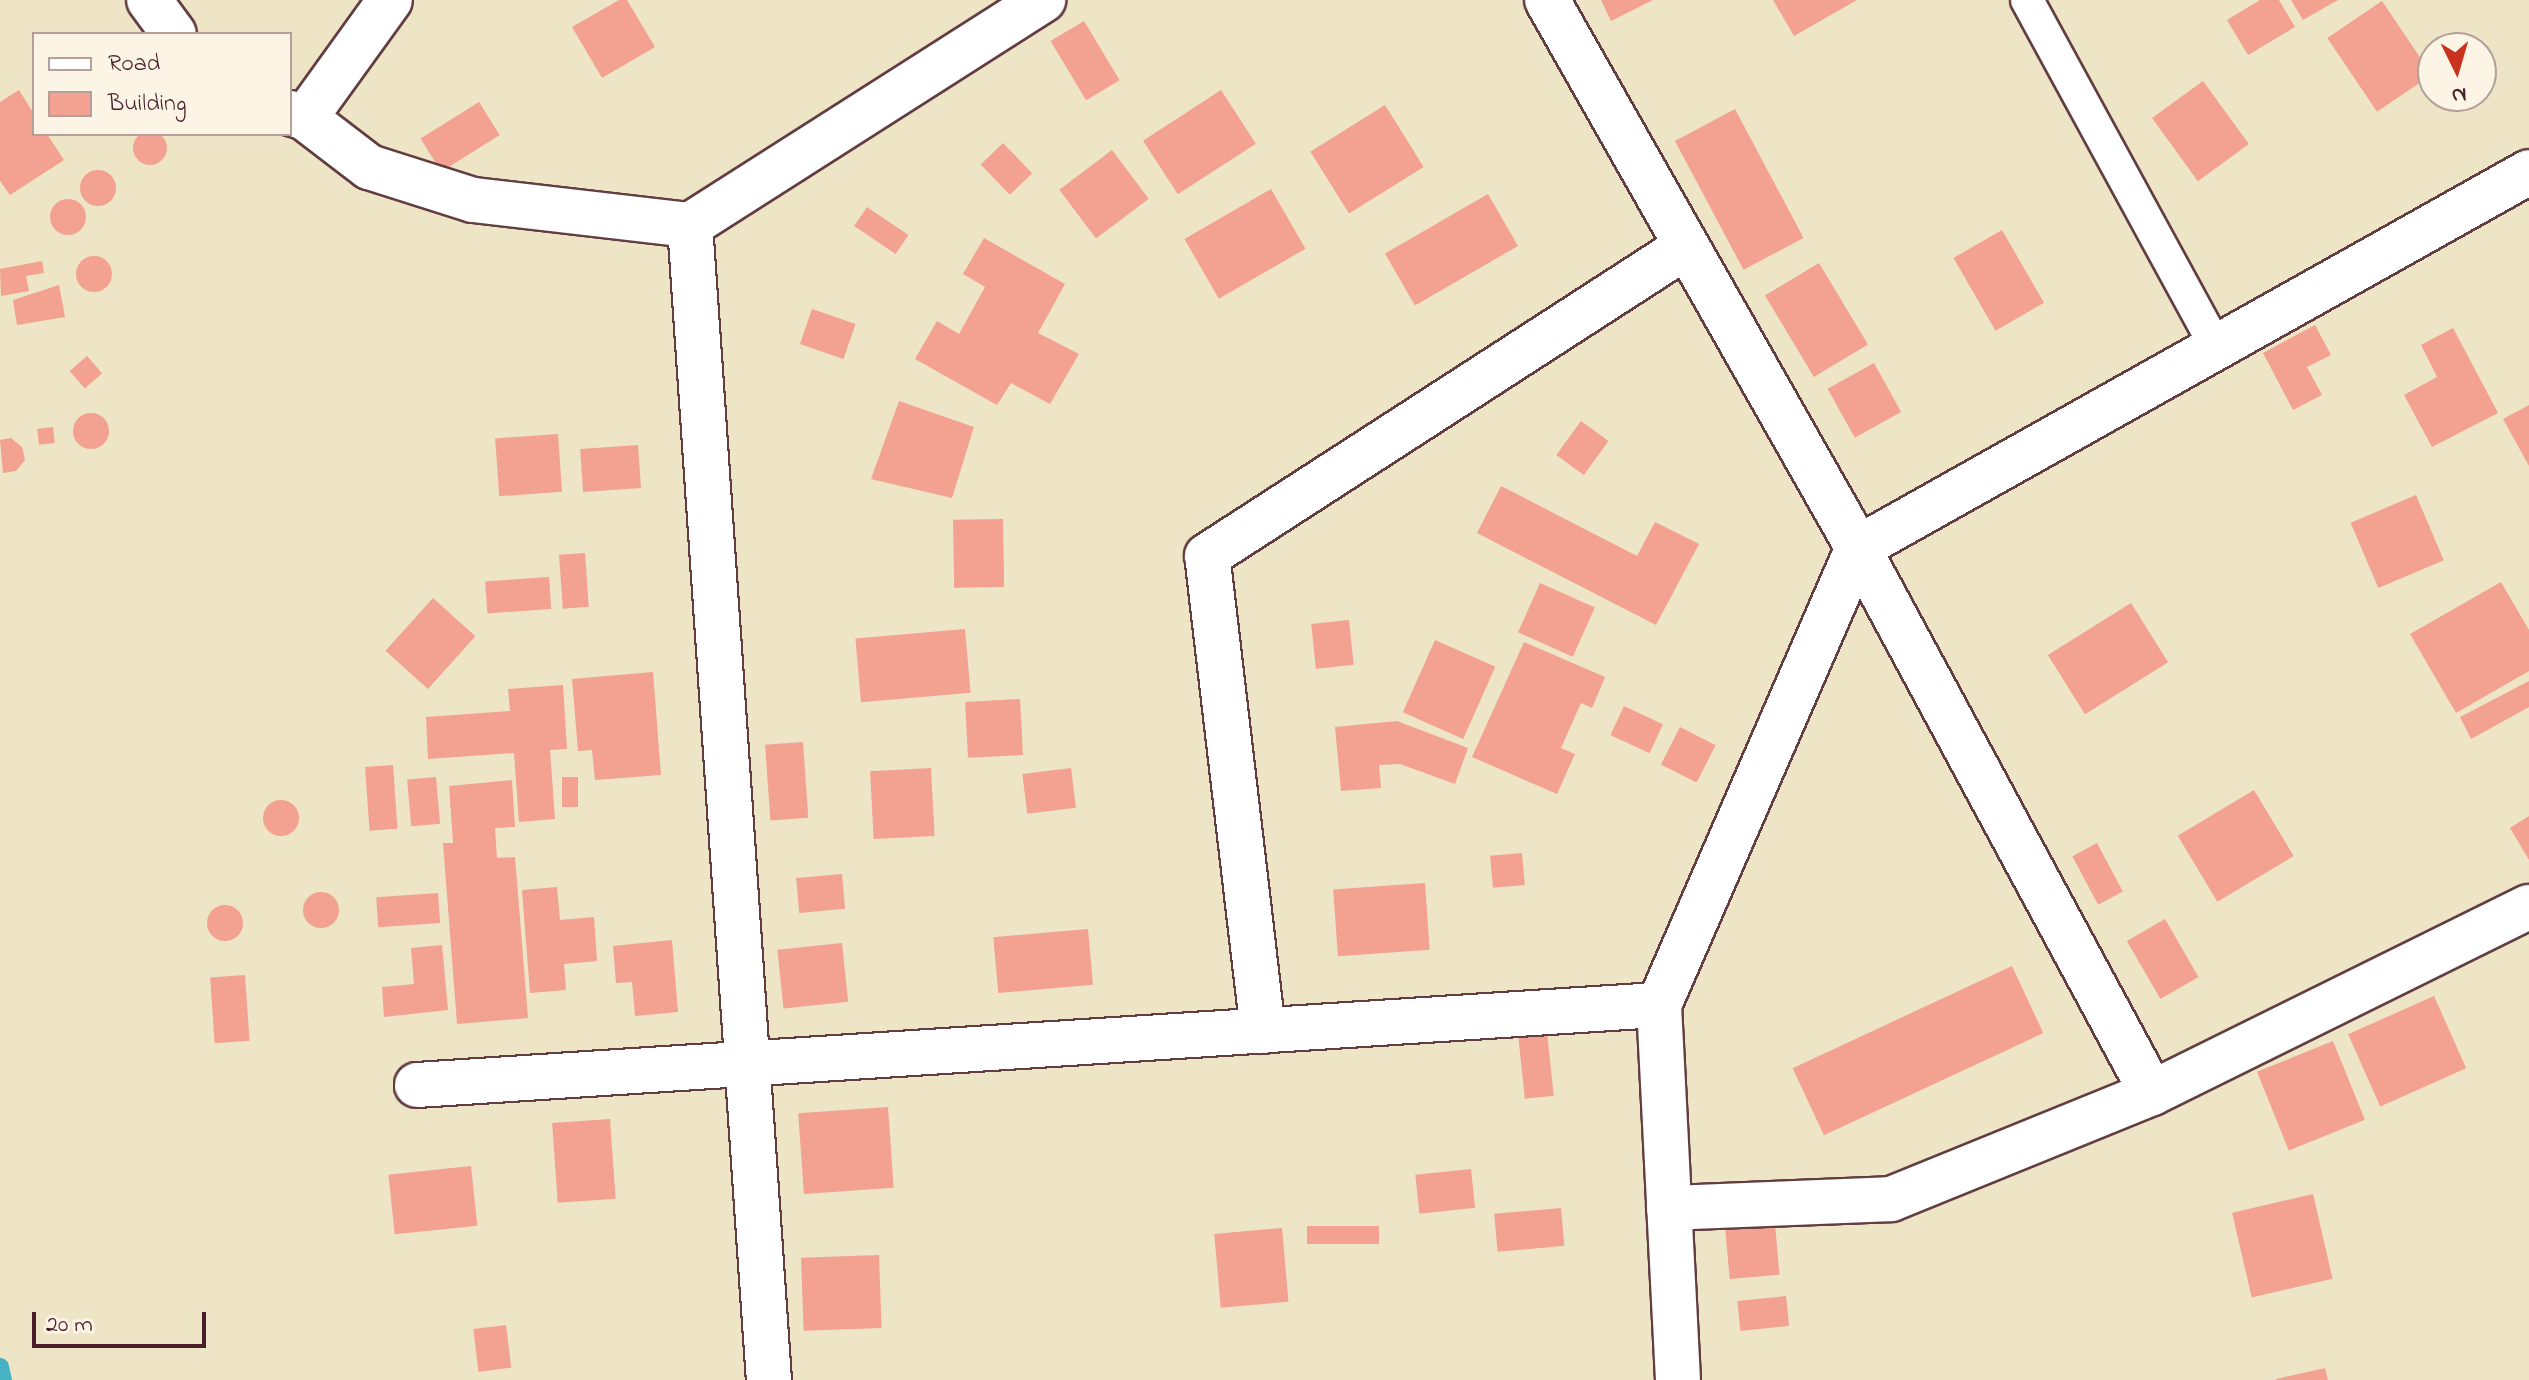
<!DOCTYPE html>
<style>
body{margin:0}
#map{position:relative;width:2529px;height:1380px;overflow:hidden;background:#ede5c5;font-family:"Indie Flower",sans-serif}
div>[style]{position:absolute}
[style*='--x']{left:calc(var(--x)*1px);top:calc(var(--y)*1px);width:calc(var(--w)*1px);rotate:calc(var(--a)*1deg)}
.stream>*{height:18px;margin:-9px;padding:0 9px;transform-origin:9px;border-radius:9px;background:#46b2c3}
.building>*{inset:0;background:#f3a190;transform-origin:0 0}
.round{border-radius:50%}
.roads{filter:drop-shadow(2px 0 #623d42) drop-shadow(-2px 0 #623d42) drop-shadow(0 2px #623d42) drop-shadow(0 -2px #623d42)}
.service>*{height:32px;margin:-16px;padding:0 16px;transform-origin:16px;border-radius:16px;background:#fff}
.minor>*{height:44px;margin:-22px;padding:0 22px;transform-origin:22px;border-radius:22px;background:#fff}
span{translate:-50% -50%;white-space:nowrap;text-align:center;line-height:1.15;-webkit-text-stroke:7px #fcf5e5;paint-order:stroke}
.legend{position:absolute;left:32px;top:32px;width:260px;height:104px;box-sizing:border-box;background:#fcf5e5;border:2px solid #b59f9b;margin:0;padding:10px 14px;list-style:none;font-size:24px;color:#4a1f2b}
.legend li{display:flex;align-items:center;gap:16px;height:40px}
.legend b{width:40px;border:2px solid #b59f9b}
.north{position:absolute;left:2417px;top:32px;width:80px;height:80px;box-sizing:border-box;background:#fcf5e5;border:2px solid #b59f9b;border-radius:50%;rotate:175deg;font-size:22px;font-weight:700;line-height:32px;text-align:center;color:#4a1f2b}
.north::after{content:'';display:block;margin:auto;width:28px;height:36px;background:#c8321e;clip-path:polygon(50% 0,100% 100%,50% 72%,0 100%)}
.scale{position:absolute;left:32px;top:1312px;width:174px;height:36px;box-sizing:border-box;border:4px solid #4a1f2b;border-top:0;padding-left:10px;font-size:24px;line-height:28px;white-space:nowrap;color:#4a1f2b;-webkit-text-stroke:6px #fcf5e5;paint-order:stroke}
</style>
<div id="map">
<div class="stream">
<div style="--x:0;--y:1367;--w:13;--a:77"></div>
</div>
<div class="building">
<div style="clip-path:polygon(619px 0,627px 0,655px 47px,602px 78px,572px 27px)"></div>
<div style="clip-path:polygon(1601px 0,1653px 0,1611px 21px)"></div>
<div style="clip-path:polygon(1773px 0,1857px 0,1794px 36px)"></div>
<div style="clip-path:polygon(2260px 0,2279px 0,2295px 27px,2248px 55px,2227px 20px)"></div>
<div style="clip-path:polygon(2291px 0,2338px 0,2303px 20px)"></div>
<div style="left:2382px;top:1px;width:89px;height:66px;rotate:56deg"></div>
<div style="left:1084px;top:21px;width:69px;height:39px;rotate:59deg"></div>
<div style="left:2203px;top:81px;width:78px;height:63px;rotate:54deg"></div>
<div style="clip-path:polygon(19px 90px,34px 114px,34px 134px,47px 134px,64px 160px,10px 195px,0 181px,0 102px)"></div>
<div style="left:1221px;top:90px;width:64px;height:93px;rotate:57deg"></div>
<div style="left:479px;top:102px;width:39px;height:69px;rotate:58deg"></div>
<div style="left:1385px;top:105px;width:73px;height:88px;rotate:58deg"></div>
<div style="left:1735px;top:109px;width:146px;height:68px;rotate:62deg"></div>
<div class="round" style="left:133px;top:131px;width:34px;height:34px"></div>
<div style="left:1003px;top:143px;width:42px;height:31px;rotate:46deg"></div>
<div style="left:1112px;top:150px;width:61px;height:66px;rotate:53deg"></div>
<div class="round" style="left:80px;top:170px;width:36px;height:36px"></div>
<div style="left:1271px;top:189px;width:69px;height:100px;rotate:60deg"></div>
<div style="left:1488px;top:194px;width:60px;height:119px;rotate:60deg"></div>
<div class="round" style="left:50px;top:199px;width:36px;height:36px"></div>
<div style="left:867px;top:207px;width:50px;height:23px;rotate:34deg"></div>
<div style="left:2002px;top:230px;width:84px;height:56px;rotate:60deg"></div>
<div style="clip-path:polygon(984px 238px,1065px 284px,1038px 333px,1079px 354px,1050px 404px,1011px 383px,997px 405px,915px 359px,937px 321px,959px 334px,985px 287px,963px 274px)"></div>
<div class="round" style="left:76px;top:256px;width:36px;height:36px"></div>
<div style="clip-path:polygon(42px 261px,44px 273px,26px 276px,29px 291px,1px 296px,0 269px)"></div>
<div style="left:1819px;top:263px;width:95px;height:63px;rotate:59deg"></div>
<div style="clip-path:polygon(59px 285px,65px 317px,17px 325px,13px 300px)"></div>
<div style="left:812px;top:309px;width:46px;height:37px;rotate:19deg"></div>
<div style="clip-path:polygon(2315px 325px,2331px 355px,2307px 367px,2322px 395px,2293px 410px,2263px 353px)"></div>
<div style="clip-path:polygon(2453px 328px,2498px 413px,2432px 447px,2404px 395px,2437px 377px,2421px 345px)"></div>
<div style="left:87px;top:356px;width:23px;height:23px;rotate:49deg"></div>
<div style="left:1874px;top:363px;width:56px;height:53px;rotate:61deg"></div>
<div style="clip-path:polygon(899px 401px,974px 427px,952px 498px,871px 479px)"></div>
<div style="clip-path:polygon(2529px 405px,2529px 466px,2503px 419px)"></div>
<div class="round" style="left:73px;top:413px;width:36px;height:36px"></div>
<div style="left:1581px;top:421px;width:34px;height:42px;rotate:36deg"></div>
<div style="left:53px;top:427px;width:16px;height:16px;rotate:83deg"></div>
<div style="left:558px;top:434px;width:58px;height:63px;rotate:86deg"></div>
<div style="clip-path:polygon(11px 438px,22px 447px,25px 460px,16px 471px,3px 473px,0 440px)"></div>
<div style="left:638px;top:445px;width:43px;height:58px;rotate:86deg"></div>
<div style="clip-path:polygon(1501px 486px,1637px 556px,1655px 522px,1699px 544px,1656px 625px,1477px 533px)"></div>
<div style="left:2416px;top:495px;width:71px;height:71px;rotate:67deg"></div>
<div style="left:1003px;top:519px;width:68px;height:50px;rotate:89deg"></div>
<div style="left:585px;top:553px;width:54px;height:26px;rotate:86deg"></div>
<div style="left:549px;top:577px;width:32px;height:64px;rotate:86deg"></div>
<div style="clip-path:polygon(2501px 582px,2529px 630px,2529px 671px,2456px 713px,2410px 634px)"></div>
<div style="left:1540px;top:583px;width:60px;height:54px;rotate:24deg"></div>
<div style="left:433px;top:598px;width:57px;height:71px;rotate:42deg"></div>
<div style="left:2131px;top:603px;width:70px;height:98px;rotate:58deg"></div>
<div style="left:1349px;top:620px;width:45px;height:38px;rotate:84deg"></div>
<div style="left:965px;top:629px;width:64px;height:110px;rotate:85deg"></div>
<div style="left:1435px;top:640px;width:66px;height:79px;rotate:24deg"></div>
<div style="clip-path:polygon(1524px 642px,1605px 677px,1592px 708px,1581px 703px,1561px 748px,1575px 754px,1557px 794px,1472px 757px)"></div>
<div style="clip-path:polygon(653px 672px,661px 775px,595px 780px,592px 750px,578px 751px,572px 679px)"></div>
<div style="clip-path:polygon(2529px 681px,2529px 707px,2471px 739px,2460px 717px)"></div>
<div style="clip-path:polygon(563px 685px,567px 749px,550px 750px,555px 819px,519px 822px,514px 753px,428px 759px,426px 717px,510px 711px,508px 689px)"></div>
<div style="left:1020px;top:699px;width:56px;height:55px;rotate:87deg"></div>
<div style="left:1624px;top:706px;width:43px;height:32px;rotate:25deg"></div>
<div style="clip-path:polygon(1397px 721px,1468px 748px,1455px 784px,1400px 764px,1379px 765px,1381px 788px,1341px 791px,1335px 727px)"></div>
<div style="left:1680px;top:727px;width:40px;height:42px;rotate:27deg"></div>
<div style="left:803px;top:742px;width:76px;height:38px;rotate:86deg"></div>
<div style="left:393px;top:765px;width:64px;height:28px;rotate:86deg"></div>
<div style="left:931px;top:768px;width:68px;height:61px;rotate:87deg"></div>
<div style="left:1071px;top:768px;width:40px;height:49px;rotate:83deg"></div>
<div style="left:436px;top:777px;width:47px;height:29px;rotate:85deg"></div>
<div style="left:562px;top:777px;width:16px;height:30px"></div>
<div style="clip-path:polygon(512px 780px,515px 827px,495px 828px,497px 858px,515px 857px,528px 1018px,457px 1024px,443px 843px,453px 843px,449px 786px)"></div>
<div style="left:2254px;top:790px;width:77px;height:89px;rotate:59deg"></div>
<div class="round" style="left:263px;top:800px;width:36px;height:36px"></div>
<div style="clip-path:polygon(2529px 816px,2529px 860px,2510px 828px)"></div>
<div style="left:2097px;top:843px;width:55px;height:28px;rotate:62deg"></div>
<div style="left:1522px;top:853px;width:32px;height:32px;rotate:85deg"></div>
<div style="left:842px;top:874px;width:35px;height:46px;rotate:85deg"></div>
<div style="left:1425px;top:883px;width:67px;height:92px;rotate:86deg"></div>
<div style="clip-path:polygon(557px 887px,560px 920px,594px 917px,597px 961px,564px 964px,566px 990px,530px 993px,522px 890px)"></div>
<div class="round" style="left:303px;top:892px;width:36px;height:36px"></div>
<div style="left:438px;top:893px;width:30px;height:62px;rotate:86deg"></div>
<div class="round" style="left:207px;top:905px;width:36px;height:36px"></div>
<div style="left:2165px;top:919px;width:67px;height:44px;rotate:60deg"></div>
<div style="left:1088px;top:929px;width:56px;height:95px;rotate:85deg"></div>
<div style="clip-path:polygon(672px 940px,678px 1012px,635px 1016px,632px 982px,616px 983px,613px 946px)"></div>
<div style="left:842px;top:943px;width:59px;height:65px;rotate:84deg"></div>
<div style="clip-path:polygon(442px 945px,448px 1010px,384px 1017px,382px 987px,414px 984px,411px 948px)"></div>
<div style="left:2012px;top:966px;width:74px;height:242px;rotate:65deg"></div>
<div style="left:245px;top:975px;width:66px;height:35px;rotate:86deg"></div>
<div style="left:2434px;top:996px;width:79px;height:94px;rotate:66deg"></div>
<div style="left:1547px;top:1032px;width:64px;height:29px;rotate:84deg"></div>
<div style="left:2333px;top:1041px;width:85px;height:82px;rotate:68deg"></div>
<div style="left:888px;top:1107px;width:81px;height:90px;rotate:86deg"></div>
<div style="left:610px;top:1119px;width:80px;height:58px;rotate:86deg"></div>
<div style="left:471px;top:1166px;width:60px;height:83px;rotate:84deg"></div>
<div style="left:1471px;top:1169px;width:39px;height:56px;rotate:84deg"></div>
<div style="left:2313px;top:1194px;width:87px;height:83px;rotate:77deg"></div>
<div style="left:1561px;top:1208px;width:38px;height:67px;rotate:85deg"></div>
<div style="left:1774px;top:1212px;width:63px;height:50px;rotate:85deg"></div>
<div style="left:1379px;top:1226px;width:18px;height:72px;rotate:90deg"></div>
<div style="left:1282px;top:1228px;width:74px;height:68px;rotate:85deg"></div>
<div style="left:879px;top:1255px;width:73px;height:78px;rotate:88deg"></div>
<div style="left:1786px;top:1296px;width:30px;height:49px;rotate:84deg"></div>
<div style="left:506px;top:1325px;width:43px;height:33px;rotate:83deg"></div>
<div style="clip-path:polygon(2325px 1368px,2328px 1380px,2276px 1380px,2276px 1379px)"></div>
</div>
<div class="roads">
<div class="service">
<div style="--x:2027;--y:0;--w:397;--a:61.4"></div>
</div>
<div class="minor">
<div style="--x:149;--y:0;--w:42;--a:53.7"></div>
<div style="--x:1547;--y:0;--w:630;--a:60.42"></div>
<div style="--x:1858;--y:548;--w:619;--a:61.66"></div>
<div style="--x:290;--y:113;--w:16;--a:18"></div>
<div style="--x:305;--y:118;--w:81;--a:37.4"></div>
<div style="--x:369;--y:167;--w:109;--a:17.6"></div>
<div style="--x:473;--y:200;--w:218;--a:6.6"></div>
<div style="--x:690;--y:225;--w:419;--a:-32.5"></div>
<div style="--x:305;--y:118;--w:145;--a:-54.2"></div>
<div style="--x:690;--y:225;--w:1158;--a:86.09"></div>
<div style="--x:1263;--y:1031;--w:478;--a:-96.7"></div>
<div style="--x:1207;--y:556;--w:571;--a:-32.86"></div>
<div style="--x:417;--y:1085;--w:1245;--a:-3.69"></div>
<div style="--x:1669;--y:1208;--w:222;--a:-2.3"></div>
<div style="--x:1891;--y:1199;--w:282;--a:-22.1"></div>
<div style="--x:2152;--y:1093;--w:420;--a:-26.3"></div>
<div style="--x:1678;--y:1380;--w:375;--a:-92.9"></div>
<div style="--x:1659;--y:1005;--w:498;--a:-66.5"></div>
<div style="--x:1858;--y:548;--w:769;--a:-29.26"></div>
</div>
</div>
<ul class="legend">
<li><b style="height:10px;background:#fff"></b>Road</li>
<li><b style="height:22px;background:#f3a190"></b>Building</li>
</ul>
<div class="north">N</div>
<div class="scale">20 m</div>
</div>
